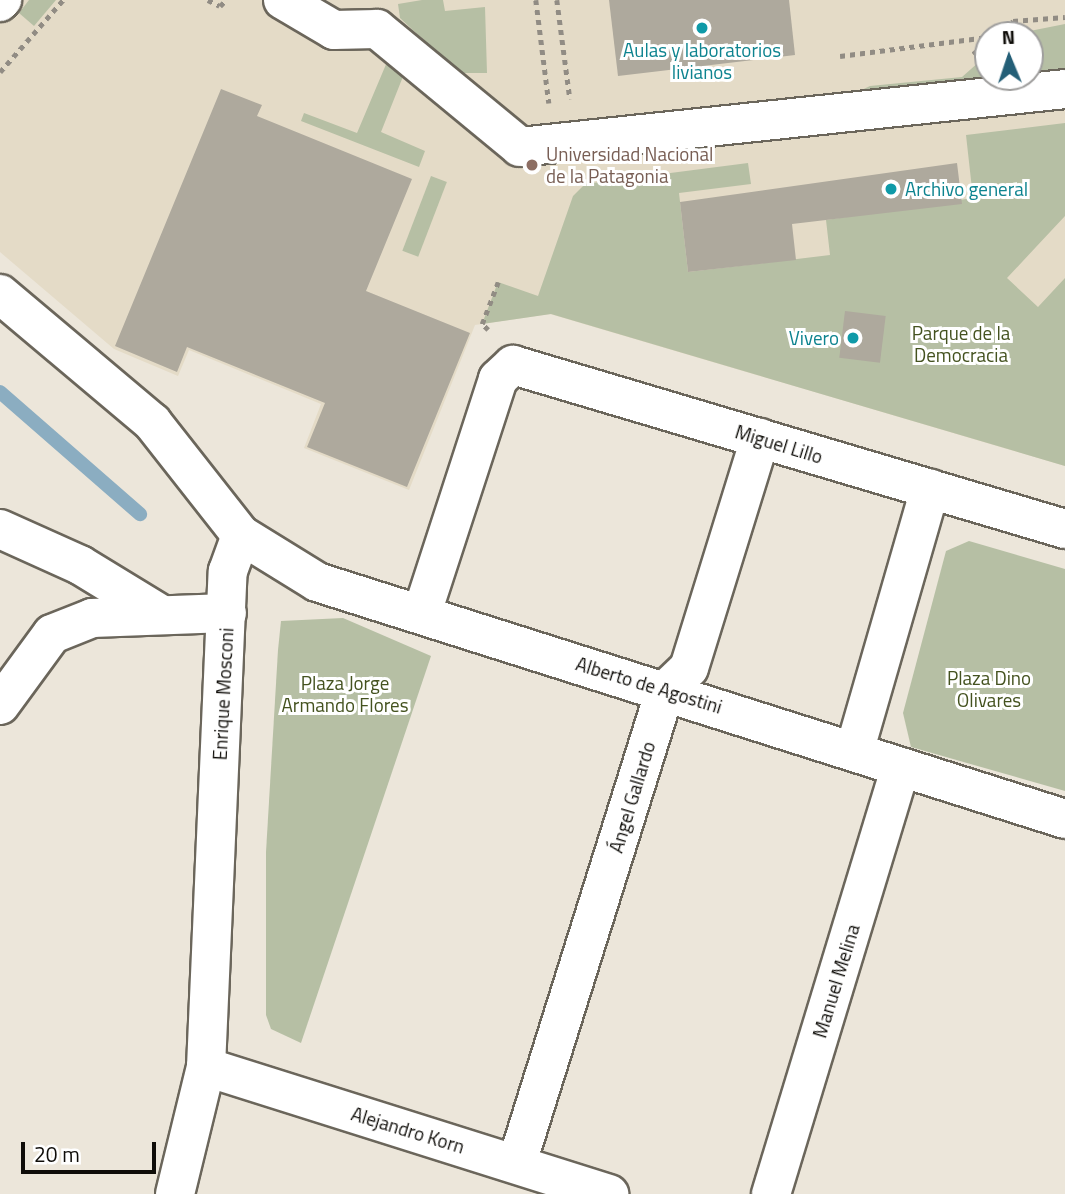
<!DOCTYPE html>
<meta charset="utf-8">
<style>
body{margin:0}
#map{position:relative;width:1065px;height:1194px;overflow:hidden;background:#ece6da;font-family:"Titillium Web",sans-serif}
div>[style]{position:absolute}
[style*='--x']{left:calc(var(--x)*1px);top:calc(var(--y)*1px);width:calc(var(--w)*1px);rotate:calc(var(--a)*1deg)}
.built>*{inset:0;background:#e4dbc7}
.green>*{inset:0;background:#b6bfa4;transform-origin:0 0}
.stream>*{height:14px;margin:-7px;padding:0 7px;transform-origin:7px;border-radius:7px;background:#8badc1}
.building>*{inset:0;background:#aea99d;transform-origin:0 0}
.path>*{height:4.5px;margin-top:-2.25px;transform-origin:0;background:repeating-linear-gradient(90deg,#918c84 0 5px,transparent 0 10px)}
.roads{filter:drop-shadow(2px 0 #6b665b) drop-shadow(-2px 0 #6b665b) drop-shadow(0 2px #6b665b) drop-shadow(0 -2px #6b665b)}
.minor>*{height:38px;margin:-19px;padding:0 19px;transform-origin:19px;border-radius:19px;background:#fff}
.dots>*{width:19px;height:19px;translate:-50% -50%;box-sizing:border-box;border:4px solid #fff;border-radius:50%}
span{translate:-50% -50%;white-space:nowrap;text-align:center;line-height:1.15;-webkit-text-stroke:6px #fff;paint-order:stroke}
.culture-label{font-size:19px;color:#0d838f}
.left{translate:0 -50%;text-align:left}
.right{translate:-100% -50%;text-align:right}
.education-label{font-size:19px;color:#785e54}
.park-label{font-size:19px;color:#44521f}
.street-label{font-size:19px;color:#0f0d09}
.north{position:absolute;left:974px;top:21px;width:70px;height:70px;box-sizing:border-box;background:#fff;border:2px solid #9f9e9d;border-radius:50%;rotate:358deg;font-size:19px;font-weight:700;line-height:28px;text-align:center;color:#0f0d09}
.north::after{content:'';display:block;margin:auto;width:24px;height:32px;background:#245f77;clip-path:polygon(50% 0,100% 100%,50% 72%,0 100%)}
.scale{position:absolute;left:21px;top:1142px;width:135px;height:32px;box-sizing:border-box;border:4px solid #0f0d09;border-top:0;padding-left:9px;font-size:21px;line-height:24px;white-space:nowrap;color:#0f0d09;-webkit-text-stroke:5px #fff;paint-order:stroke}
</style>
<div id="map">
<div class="built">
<div style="clip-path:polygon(evenodd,0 0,1065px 0,1065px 466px,550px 314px,475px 325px,409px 490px,304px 448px,321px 404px,189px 350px,178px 376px,114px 349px,0 252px,0 0,988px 35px,1030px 35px,1030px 77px,988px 77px,988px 35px)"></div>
</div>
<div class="green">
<div style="clip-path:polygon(29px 0,56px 0,34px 26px,19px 13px)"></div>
<div style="clip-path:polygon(422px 0,443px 0,445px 11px,485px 7px,487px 73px,459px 73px,400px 18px,398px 4px)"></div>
<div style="clip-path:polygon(1065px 24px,1065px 75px,843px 99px,870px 86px,962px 77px,988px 54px,988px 77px,1030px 77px,1030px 35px,1009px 35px)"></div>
<div style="clip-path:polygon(387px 62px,404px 74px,381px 132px,425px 151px,419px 167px,301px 121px,304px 113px,357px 133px)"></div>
<div style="clip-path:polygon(1065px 123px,1065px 216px,1007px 278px,1038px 307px,1065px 278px,1065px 466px,551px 314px,482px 324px,498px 282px,538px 296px,573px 196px,585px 184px,748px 163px,751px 184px,679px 193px,688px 272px,830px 255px,826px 220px,973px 198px,966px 135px)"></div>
<div style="left:431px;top:176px;width:17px;height:80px;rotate:21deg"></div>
<div style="clip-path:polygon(969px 541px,1065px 569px,1065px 791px,911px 747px,903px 713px,946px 551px)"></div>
<div style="clip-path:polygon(343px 618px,431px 656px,301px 1043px,271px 1029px,266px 1015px,266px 852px,278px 650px,281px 621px)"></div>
</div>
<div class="stream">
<div style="--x:0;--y:392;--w:186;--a:41.1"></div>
</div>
<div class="building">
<div style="clip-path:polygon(609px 0,789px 0,795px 55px,618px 76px)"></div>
<div style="clip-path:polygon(221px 89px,262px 105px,257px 116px,412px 179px,366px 291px,470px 333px,407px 487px,307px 447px,325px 403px,187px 347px,177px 372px,115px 346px)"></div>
<div style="clip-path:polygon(957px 163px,962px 204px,792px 224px,796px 260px,688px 272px,680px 202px)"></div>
<div style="left:845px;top:311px;width:41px;height:47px;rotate:7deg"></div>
</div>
<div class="path">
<div style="--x:208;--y:0;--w:13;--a:27"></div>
<div style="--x:220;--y:6;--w:8;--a:-45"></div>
<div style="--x:536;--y:0;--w:104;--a:82.8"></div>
<div style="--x:557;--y:0;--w:100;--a:82.5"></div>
<div style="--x:996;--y:35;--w:22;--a:-39"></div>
<div style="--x:1013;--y:21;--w:52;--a:-4.4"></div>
<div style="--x:973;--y:54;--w:19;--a:-39"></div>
<div style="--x:840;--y:56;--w:149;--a:-7.3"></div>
<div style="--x:0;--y:72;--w:96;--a:-48.8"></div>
<div style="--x:488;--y:330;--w:8;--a:-135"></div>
<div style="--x:482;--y:324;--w:45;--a:-69.1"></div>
</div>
<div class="roads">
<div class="minor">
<div style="--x:283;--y:0;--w:59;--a:30.5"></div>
<div style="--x:334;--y:30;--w:43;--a:-1.3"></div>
<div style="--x:377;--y:29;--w:185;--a:39.5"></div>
<div style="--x:520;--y:147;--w:548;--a:-6.07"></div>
<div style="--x:0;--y:2;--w:3;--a:-45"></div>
<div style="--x:0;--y:294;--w:199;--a:40.1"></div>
<div style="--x:152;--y:422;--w:144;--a:51.8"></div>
<div style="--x:241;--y:535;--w:89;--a:31.7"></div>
<div style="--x:317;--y:582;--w:785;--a:17.58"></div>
<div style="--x:0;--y:529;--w:88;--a:24.2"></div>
<div style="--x:80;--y:565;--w:96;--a:31.4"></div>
<div style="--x:422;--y:613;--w:246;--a:-72"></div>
<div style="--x:498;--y:379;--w:21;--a:-43"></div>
<div style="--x:513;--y:365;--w:576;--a:16.55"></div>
<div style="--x:0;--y:705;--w:88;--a:-53.8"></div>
<div style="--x:52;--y:634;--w:43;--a:-21.8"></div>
<div style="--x:92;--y:618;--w:135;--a:-2.1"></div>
<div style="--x:855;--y:749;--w:271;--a:-73.9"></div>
<div style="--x:206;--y:1067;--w:423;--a:17.5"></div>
<div style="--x:517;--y:1163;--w:495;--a:-72.6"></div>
<div style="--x:665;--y:691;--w:33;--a:-44"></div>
<div style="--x:689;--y:668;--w:241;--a:-72.8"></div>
<div style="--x:175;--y:1194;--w:131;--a:-76.3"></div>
<div style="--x:206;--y:1067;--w:496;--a:-87.5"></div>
<div style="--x:228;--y:571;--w:38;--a:-70"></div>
<div style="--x:771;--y:1194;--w:446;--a:-73.1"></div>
</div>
</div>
<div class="dots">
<div style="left:702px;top:28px;background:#0f9aa8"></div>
<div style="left:532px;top:165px;background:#8d6e63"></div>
<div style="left:891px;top:189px;background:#0f9aa8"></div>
<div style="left:853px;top:338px;background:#0f9aa8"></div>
</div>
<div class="culture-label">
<span style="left:702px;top:61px">Aulas y laboratorios<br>livianos</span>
<span class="left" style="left:905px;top:189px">Archivo general</span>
<span class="right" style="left:839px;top:338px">Vivero</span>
</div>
<div class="education-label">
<span class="left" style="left:546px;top:165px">Universidad Nacional<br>de la Patagonia</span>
</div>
<div class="park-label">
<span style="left:961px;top:344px">Parque de la<br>Democracia</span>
<span style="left:989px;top:689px">Plaza Dino<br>Olivares</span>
<span style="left:345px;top:694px">Plaza Jorge<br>Armando Flores</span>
</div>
<div class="street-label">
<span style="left:779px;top:444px;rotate:17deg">Miguel Lillo</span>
<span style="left:649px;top:685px;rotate:17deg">Alberto de Agostini</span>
<span style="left:223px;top:694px;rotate:-87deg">Enrique Mosconi</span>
<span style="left:632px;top:797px;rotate:-73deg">Ángel Gallardo</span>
<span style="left:836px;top:981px;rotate:-73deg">Manuel Melina</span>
<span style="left:408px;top:1130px;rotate:17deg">Alejandro Korn</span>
</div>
<div class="north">N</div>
<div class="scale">20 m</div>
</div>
